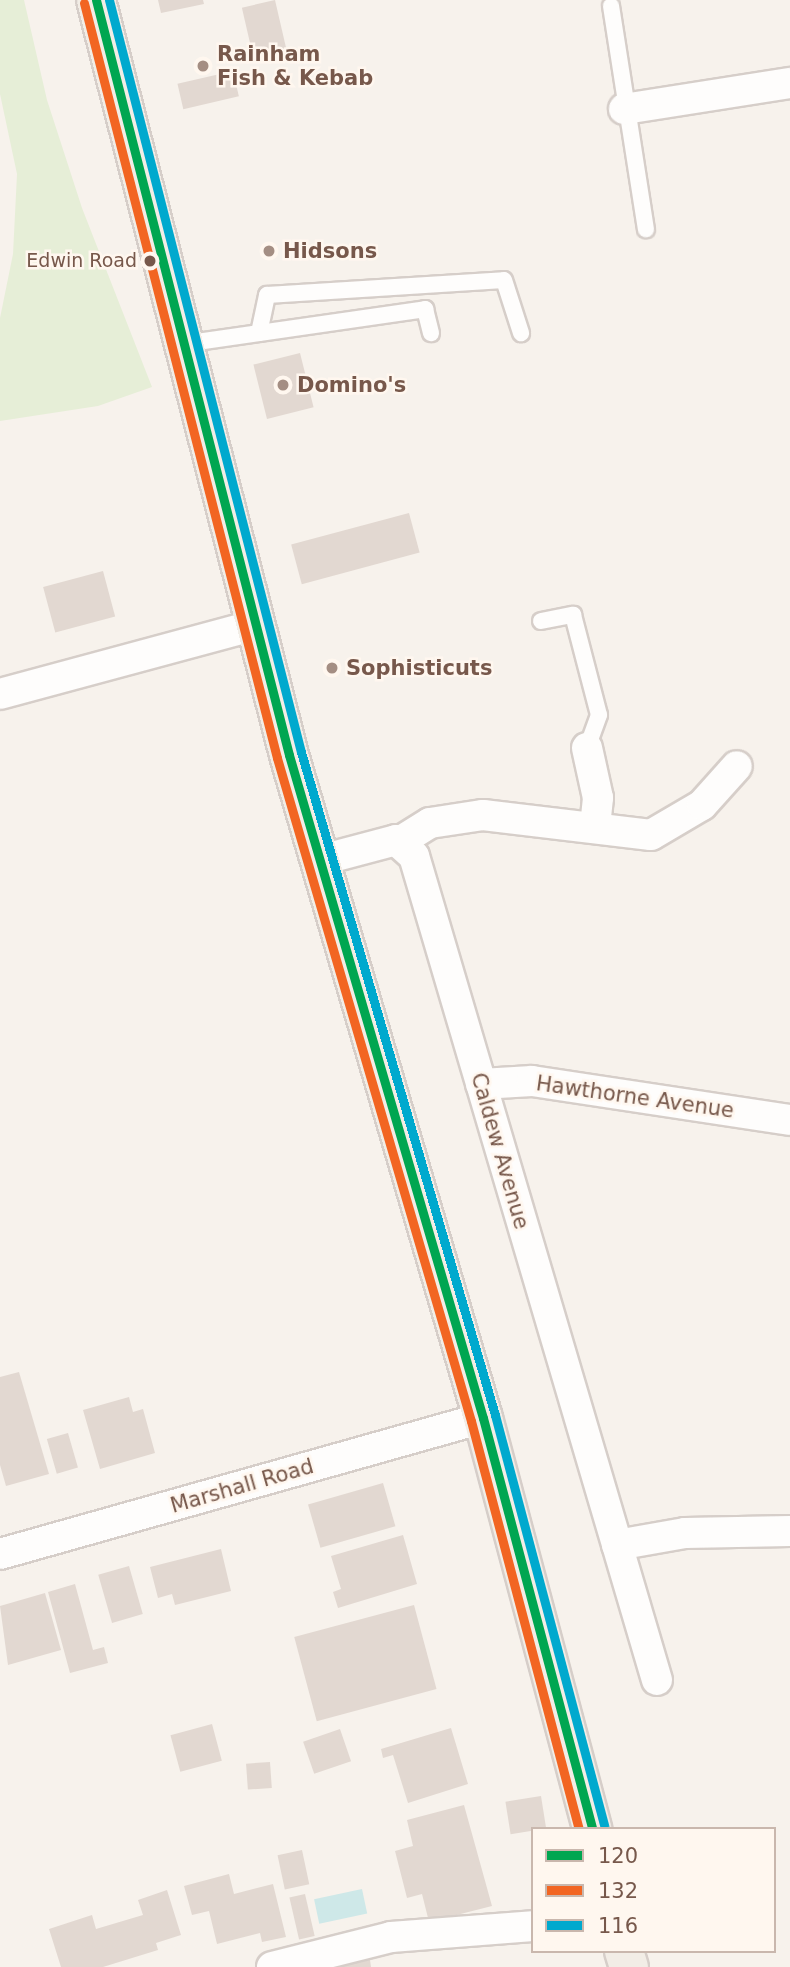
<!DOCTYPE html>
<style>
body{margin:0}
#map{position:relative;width:790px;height:1967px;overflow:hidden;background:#f7f2ec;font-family:"DejaVu Sans",sans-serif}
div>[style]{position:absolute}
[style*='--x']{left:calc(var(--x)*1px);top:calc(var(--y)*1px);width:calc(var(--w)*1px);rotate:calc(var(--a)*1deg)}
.green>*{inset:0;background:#e6eed7}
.water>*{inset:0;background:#cee8e8;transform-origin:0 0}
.building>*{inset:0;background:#e2d8d1;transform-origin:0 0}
.roads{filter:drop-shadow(2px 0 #d6cec9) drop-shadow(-2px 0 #d6cec9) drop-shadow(0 2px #d6cec9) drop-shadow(0 -2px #d6cec9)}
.service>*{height:16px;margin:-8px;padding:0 8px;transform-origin:8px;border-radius:8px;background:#fefdfc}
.minor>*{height:30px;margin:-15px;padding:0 15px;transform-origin:15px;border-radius:15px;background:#fefdfc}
.primary>*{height:38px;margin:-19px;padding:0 19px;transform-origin:19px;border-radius:19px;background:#f2ede6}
.bus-1>*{height:9px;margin:-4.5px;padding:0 4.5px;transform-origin:4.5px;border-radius:4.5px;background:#00a651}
.bus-2>*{height:9px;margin:-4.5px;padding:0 4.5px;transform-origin:4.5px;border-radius:4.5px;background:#f26522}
.bus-3>*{height:9px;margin:-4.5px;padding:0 4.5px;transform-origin:4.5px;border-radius:4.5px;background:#00a9ce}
.dots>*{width:19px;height:19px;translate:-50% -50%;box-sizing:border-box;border:4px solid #fff7ef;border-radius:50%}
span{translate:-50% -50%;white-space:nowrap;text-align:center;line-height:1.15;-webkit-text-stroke:5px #fff7ef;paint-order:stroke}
.bus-label{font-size:19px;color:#77584b}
.right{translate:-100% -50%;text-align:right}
.poi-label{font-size:21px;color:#77584b;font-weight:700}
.left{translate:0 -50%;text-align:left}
.street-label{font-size:21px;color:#77584b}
.legend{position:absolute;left:531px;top:1827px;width:245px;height:126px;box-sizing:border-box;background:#fff7ef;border:2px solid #c9b7ad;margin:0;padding:9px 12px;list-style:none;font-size:21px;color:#77584b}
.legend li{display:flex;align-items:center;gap:14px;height:35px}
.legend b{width:35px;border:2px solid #c9b7ad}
</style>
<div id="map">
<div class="green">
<div style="clip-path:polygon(0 0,24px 0,47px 100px,82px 208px,152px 387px,98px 406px,0 421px,0 318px,13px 254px,17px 174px,0 94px)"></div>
</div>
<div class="water">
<div style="left:362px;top:1889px;width:25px;height:49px;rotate:78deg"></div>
</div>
<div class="building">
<div style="clip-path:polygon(158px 0,203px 0,204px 4px,161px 13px)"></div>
<div style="left:275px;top:0;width:57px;height:34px;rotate:77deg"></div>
<div style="left:233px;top:71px;width:26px;height:57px;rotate:77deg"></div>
<div style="left:300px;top:353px;width:56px;height:48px;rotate:76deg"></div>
<div style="left:409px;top:513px;width:41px;height:122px;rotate:75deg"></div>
<div style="left:103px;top:571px;width:47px;height:62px;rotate:75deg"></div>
<div style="clip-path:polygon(19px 1372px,49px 1474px,6px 1486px,0 1465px,0 1377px)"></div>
<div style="clip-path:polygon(129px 1397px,133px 1412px,143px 1409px,155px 1453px,100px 1469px,83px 1410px)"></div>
<div style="left:68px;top:1433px;width:36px;height:22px;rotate:74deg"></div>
<div style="left:383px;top:1483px;width:45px;height:78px;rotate:74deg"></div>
<div style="clip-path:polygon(403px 1535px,417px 1584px,338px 1608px,333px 1592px,341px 1589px,331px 1556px)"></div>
<div style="clip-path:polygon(221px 1549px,231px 1591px,175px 1605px,172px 1594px,158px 1598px,150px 1567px)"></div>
<div style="left:129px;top:1566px;width:50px;height:32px;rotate:74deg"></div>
<div style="clip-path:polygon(75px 1584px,93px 1650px,104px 1647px,108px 1663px,70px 1673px,48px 1592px)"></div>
<div style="clip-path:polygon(45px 1593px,61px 1650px,8px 1665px,0 1606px)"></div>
<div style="left:414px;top:1605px;width:87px;height:124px;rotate:75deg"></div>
<div style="left:212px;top:1724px;width:38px;height:43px;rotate:75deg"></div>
<div style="clip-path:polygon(451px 1728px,468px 1784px,408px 1803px,393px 1755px,383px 1758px,381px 1749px)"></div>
<div style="left:340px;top:1729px;width:34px;height:39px;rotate:71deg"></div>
<div style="left:270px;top:1762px;width:26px;height:24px;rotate:86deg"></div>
<div style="left:541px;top:1796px;width:33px;height:36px;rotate:81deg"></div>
<div style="clip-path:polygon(464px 1805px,492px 1906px,429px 1922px,422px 1894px,407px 1898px,395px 1851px,413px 1846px,407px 1820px)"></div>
<div style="left:302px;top:1850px;width:35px;height:25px;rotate:78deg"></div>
<div style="clip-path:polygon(229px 1874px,234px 1894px,273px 1884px,286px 1937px,262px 1942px,260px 1933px,217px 1944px,209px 1911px,192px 1915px,184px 1886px)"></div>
<div style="clip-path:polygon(167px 1890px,181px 1935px,156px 1943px,158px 1950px,103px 1967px,61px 1967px,49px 1929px,92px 1915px,96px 1929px,143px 1915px,138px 1900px)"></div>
<div style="left:305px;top:1894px;width:43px;height:16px;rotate:77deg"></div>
<div style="clip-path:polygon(370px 1960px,371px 1967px,340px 1967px,340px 1966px)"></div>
</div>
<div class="roads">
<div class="service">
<div style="--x:611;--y:6;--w:226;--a:81.1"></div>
<div style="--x:259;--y:333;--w:39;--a:-78"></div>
<div style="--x:267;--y:295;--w:237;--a:-3.6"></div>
<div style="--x:504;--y:280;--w:56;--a:72.2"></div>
<div style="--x:183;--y:344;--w:245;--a:-8.2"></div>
<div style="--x:425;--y:309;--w:25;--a:76"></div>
<div style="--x:541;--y:621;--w:33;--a:-11"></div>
<div style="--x:573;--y:615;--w:103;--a:75.4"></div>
<div style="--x:599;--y:715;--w:35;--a:110"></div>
</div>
<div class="minor">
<div style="--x:624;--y:109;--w:168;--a:-8.9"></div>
<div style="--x:0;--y:694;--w:268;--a:-15.1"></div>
<div style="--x:587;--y:748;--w:51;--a:77.6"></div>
<div style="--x:598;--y:798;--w:28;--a:96"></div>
<div style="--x:401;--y:841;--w:34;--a:-32"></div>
<div style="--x:430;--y:823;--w:54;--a:-8.6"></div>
<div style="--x:483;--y:815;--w:169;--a:6.8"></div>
<div style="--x:651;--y:835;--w:59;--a:-30.5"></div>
<div style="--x:702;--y:805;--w:52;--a:-48.1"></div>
<div style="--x:321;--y:860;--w:78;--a:-14.9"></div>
<div style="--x:396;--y:840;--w:24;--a:42"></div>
<div style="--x:414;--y:856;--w:859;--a:73.57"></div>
<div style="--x:481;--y:1084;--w:51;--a:-3.4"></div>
<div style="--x:532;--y:1081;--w:261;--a:8.6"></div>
<div style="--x:617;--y:1545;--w:69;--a:-10"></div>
<div style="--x:685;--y:1533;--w:105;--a:-1.1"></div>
<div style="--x:0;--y:1554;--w:502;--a:-15.73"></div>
<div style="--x:272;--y:1967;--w:123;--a:-14.1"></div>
<div style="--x:391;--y:1937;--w:142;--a:-4.4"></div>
</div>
<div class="primary">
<div style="--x:96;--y:0;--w:779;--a:75.66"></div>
<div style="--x:289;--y:755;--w:691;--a:73.69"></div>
<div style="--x:483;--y:1418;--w:425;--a:75.1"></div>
<div style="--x:624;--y:1951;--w:17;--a:73"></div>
</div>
</div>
<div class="bus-1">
<div style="--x:96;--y:0;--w:779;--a:75.66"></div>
<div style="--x:289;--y:755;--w:691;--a:73.69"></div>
<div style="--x:483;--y:1418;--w:425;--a:75.1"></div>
</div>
<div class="bus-2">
<div style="--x:84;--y:3;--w:779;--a:75.66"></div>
<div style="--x:277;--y:758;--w:691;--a:73.69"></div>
<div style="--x:471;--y:1421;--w:422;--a:75.2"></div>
</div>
<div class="bus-3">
<div style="--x:109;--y:0;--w:776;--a:75.68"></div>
<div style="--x:301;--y:752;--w:691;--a:73.69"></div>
<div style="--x:495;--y:1415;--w:425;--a:75.1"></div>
</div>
<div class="dots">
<div style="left:203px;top:66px;background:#a48e83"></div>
<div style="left:269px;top:251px;background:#a48e83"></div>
<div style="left:150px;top:261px;background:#77584b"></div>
<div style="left:283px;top:385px;background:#a48e83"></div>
<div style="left:332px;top:668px;background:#a48e83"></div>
</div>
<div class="bus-label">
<span class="right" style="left:137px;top:261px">Edwin Road</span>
</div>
<div class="poi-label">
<span class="left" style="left:217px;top:66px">Rainham<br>Fish &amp; Kebab</span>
<span class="left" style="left:283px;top:251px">Hidsons</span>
<span class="left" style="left:297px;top:385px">Domino's</span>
<span class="left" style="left:346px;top:668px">Sophisticuts</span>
</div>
<div class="street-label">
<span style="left:635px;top:1097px;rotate:8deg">Hawthorne Avenue</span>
<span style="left:500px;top:1151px;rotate:74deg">Caldew Avenue</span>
<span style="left:242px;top:1486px;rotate:-16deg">Marshall Road</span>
</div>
<ul class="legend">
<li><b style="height:9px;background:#00a651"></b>120</li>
<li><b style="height:9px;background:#f26522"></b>132</li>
<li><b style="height:9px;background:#00a9ce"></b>116</li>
</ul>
</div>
